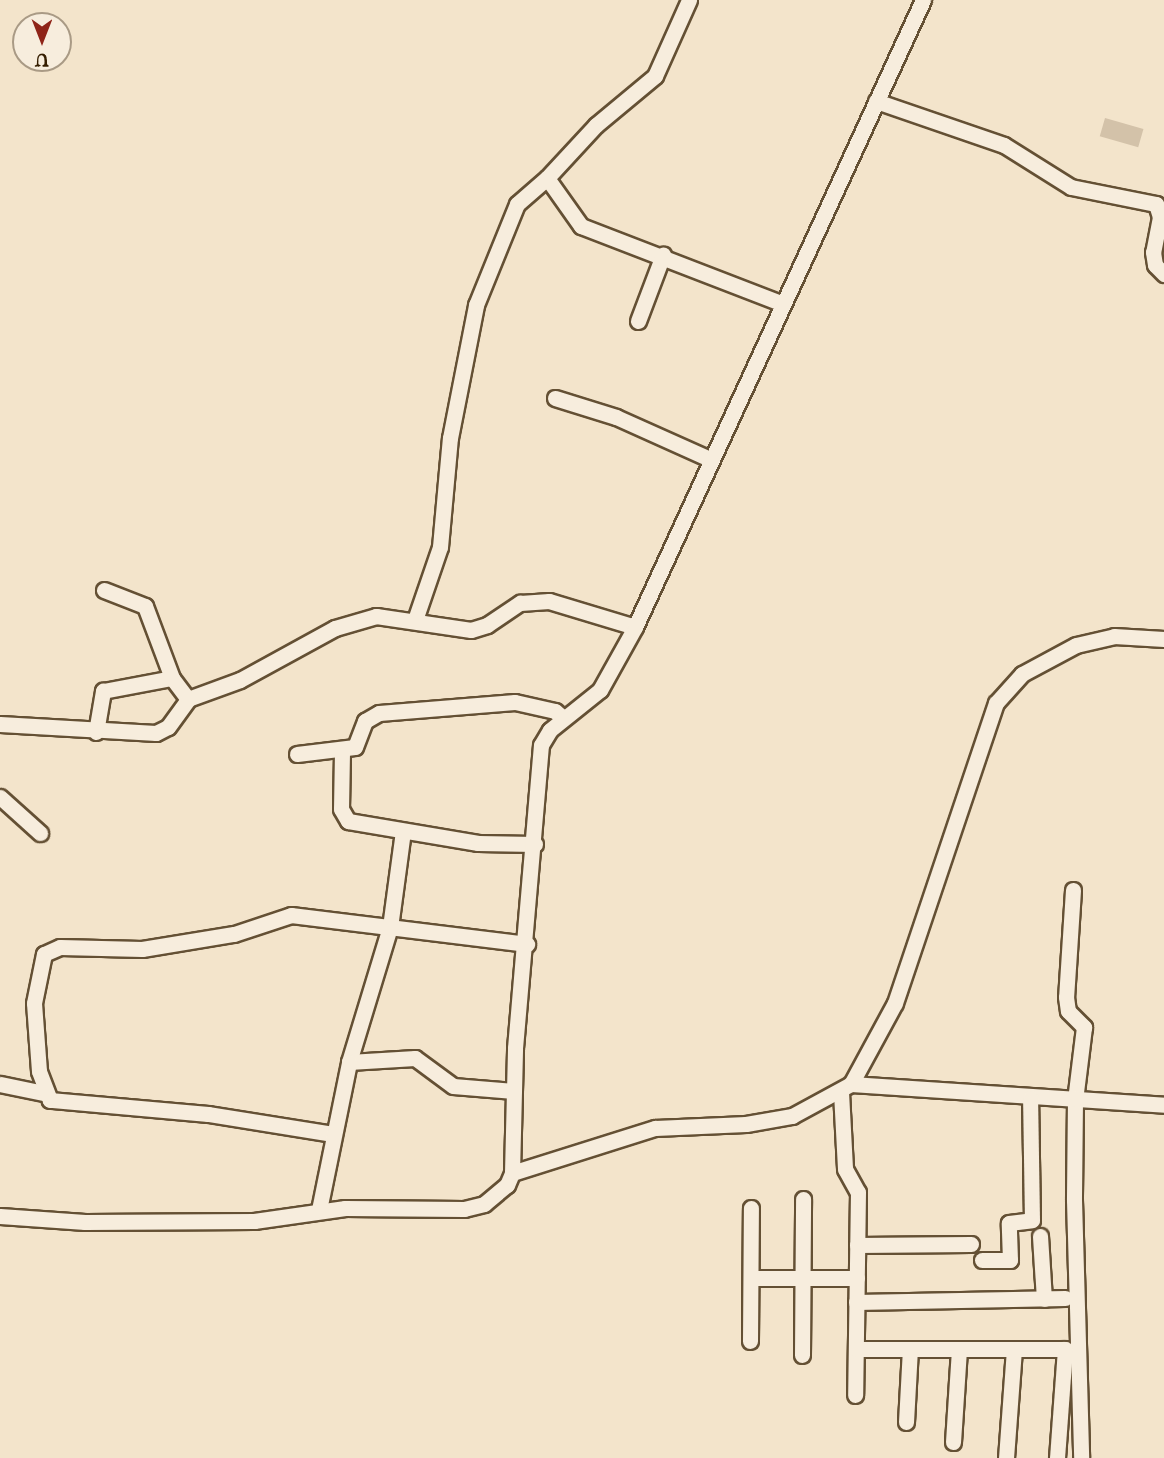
<!DOCTYPE html>
<style>
body{margin:0}
#map{position:relative;width:1164px;height:1458px;overflow:hidden;background:#f3e4cb;font-family:"IM FELL English",serif}
div>[style]{position:absolute}
[style*='--x']{left:calc(var(--x)*1px);top:calc(var(--y)*1px);width:calc(var(--w)*1px);rotate:calc(var(--a)*1deg)}
.green>*{inset:0;background:#d3c2a9;transform-origin:0 0}
.roads{filter:drop-shadow(2px 0 #645034) drop-shadow(-2px 0 #645034) drop-shadow(0 2px #645034) drop-shadow(0 -2px #645034)}
.minor>*{height:15px;margin:-7.5px;padding:0 7.5px;transform-origin:7.5px;border-radius:7.5px;background:#f7eddd}
span{translate:-50% -50%;white-space:nowrap;text-align:center;line-height:1.15;-webkit-text-stroke:5px #f7eddd;paint-order:stroke}
.north{position:absolute;left:12px;top:12px;width:60px;height:60px;box-sizing:border-box;background:#f7eddd;border:2px solid #a99a85;border-radius:50%;rotate:180deg;font-size:16px;font-weight:700;line-height:24px;text-align:center;color:#351e01}
.north::after{content:'';display:block;margin:auto;width:21px;height:27px;background:#8f2418;clip-path:polygon(50% 0,100% 100%,50% 72%,0 100%)}
</style>
<div id="map">
<div class="green">
<div style="left:1105px;top:118px;width:40px;height:19px;rotate:16deg"></div>
</div>
<div class="roads">
<div class="minor">
<div style="--x:689;--y:0;--w:83;--a:114.1"></div>
<div style="--x:655;--y:76;--w:77;--a:140.3"></div>
<div style="--x:596;--y:125;--w:72;--a:132.8"></div>
<div style="--x:547;--y:178;--w:59;--a:54.7"></div>
<div style="--x:581;--y:226;--w:214;--a:21.1"></div>
<div style="--x:876;--y:101;--w:135;--a:19"></div>
<div style="--x:1004;--y:145;--w:79;--a:32.1"></div>
<div style="--x:1071;--y:187;--w:87;--a:11.3"></div>
<div style="--x:1156;--y:204;--w:14;--a:73"></div>
<div style="--x:1160;--y:217;--w:36;--a:101"></div>
<div style="--x:1153;--y:252;--w:13;--a:81"></div>
<div style="--x:1155;--y:265;--w:13;--a:45"></div>
<div style="--x:638;--y:321;--w:71;--a:-69.3"></div>
<div style="--x:555;--y:398;--w:64;--a:17.3"></div>
<div style="--x:616;--y:417;--w:103;--a:24.1"></div>
<div style="--x:104;--y:590;--w:44;--a:21.3"></div>
<div style="--x:145;--y:606;--w:77;--a:69.4"></div>
<div style="--x:172;--y:678;--w:26;--a:53"></div>
<div style="--x:415;--y:620;--w:77;--a:-71.1"></div>
<div style="--x:440;--y:547;--w:109;--a:-84.8"></div>
<div style="--x:450;--y:438;--w:136;--a:-78.9"></div>
<div style="--x:476;--y:305;--w:109;--a:-67.9"></div>
<div style="--x:517;--y:204;--w:40;--a:-41"></div>
<div style="--x:0;--y:724;--w:156;--a:3.3"></div>
<div style="--x:156;--y:733;--w:13;--a:-27"></div>
<div style="--x:168;--y:727;--w:34;--a:-54"></div>
<div style="--x:188;--y:699;--w:55;--a:-20.1"></div>
<div style="--x:240;--y:680;--w:108;--a:-28.7"></div>
<div style="--x:335;--y:628;--w:43;--a:-16.3"></div>
<div style="--x:376;--y:616;--w:96;--a:8.4"></div>
<div style="--x:471;--y:630;--w:17;--a:-17"></div>
<div style="--x:487;--y:625;--w:40;--a:-34"></div>
<div style="--x:520;--y:603;--w:29;--a:-4"></div>
<div style="--x:549;--y:601;--w:90;--a:16.8"></div>
<div style="--x:96;--y:732;--w:42;--a:-80.3"></div>
<div style="--x:103;--y:691;--w:70;--a:-10.7"></div>
<div style="--x:342;--y:752;--w:57;--a:91"></div>
<div style="--x:341;--y:809;--w:14;--a:60"></div>
<div style="--x:348;--y:821;--w:132;--a:9.6"></div>
<div style="--x:478;--y:843;--w:57;--a:1"></div>
<div style="--x:297;--y:754;--w:58;--a:-6.9"></div>
<div style="--x:355;--y:747;--w:28;--a:-69"></div>
<div style="--x:365;--y:721;--w:16;--a:-30"></div>
<div style="--x:379;--y:713;--w:136;--a:-4.6"></div>
<div style="--x:515;--y:702;--w:41;--a:12.7"></div>
<div style="--x:555;--y:711;--w:11;--a:41"></div>
<div style="--x:0;--y:797;--w:54;--a:42"></div>
<div style="--x:403;--y:831;--w:97;--a:97.7"></div>
<div style="--x:390;--y:927;--w:141;--a:106.9"></div>
<div style="--x:349;--y:1062;--w:66;--a:-3.5"></div>
<div style="--x:415;--y:1058;--w:47;--a:36.4"></div>
<div style="--x:453;--y:1086;--w:61;--a:4.7"></div>
<div style="--x:1073;--y:890;--w:107;--a:93.7"></div>
<div style="--x:1066;--y:997;--w:14;--a:82"></div>
<div style="--x:1068;--y:1011;--w:23;--a:45"></div>
<div style="--x:1084;--y:1027;--w:74;--a:97"></div>
<div style="--x:1075;--y:1100;--w:100;--a:90.6"></div>
<div style="--x:1074;--y:1200;--w:258;--a:88.4"></div>
<div style="--x:0;--y:1084;--w:45;--a:11.6"></div>
<div style="--x:851;--y:1084;--w:314;--a:3.8"></div>
<div style="--x:841;--y:1092;--w:77;--a:87"></div>
<div style="--x:845;--y:1169;--w:26;--a:61"></div>
<div style="--x:858;--y:1192;--w:203;--a:90.8"></div>
<div style="--x:333;--y:1134;--w:127;--a:-170.9"></div>
<div style="--x:208;--y:1114;--w:159;--a:-174.9"></div>
<div style="--x:50;--y:1100;--w:31;--a:-111"></div>
<div style="--x:39;--y:1071;--w:68;--a:-94.2"></div>
<div style="--x:34;--y:1003;--w:50;--a:-78.5"></div>
<div style="--x:44;--y:954;--w:17;--a:-24"></div>
<div style="--x:60;--y:947;--w:82;--a:1.4"></div>
<div style="--x:142;--y:949;--w:93;--a:-9.3"></div>
<div style="--x:234;--y:934;--w:60;--a:-18.4"></div>
<div style="--x:291;--y:915;--w:238;--a:7"></div>
<div style="--x:512;--y:1173;--w:150;--a:-17.5"></div>
<div style="--x:655;--y:1128;--w:91;--a:-2.5"></div>
<div style="--x:746;--y:1124;--w:47;--a:-9.9"></div>
<div style="--x:792;--y:1116;--w:67;--a:-28.5"></div>
<div style="--x:851;--y:1084;--w:92;--a:-61.5"></div>
<div style="--x:895;--y:1003;--w:317;--a:-71.4"></div>
<div style="--x:996;--y:703;--w:39;--a:-48"></div>
<div style="--x:1022;--y:674;--w:61;--a:-28.2"></div>
<div style="--x:1076;--y:645;--w:39;--a:-13"></div>
<div style="--x:1114;--y:636;--w:50;--a:3.4"></div>
<div style="--x:319;--y:1210;--w:151;--a:-78.5"></div>
<div style="--x:0;--y:1216;--w:85;--a:4"></div>
<div style="--x:85;--y:1222;--w:169;--a:-0.3"></div>
<div style="--x:254;--y:1221;--w:92;--a:-8.1"></div>
<div style="--x:345;--y:1208;--w:119;--a:0.5"></div>
<div style="--x:464;--y:1209;--w:21;--a:-14"></div>
<div style="--x:484;--y:1204;--w:30;--a:-40"></div>
<div style="--x:507;--y:1185;--w:13;--a:-67"></div>
<div style="--x:512;--y:1173;--w:125;--a:-88.6"></div>
<div style="--x:515;--y:1048;--w:304;--a:-85.1"></div>
<div style="--x:541;--y:745;--w:17;--a:-59"></div>
<div style="--x:550;--y:730;--w:64;--a:-38.7"></div>
<div style="--x:600;--y:690;--w:72;--a:-60.9"></div>
<div style="--x:635;--y:627;--w:690;--a:-65.33"></div>
<div style="--x:1040;--y:1236;--w:63;--a:86.4"></div>
<div style="--x:857;--y:1245;--w:114;--a:-0.5"></div>
<div style="--x:982;--y:1260;--w:28;--a:0"></div>
<div style="--x:1010;--y:1260;--w:37;--a:-92"></div>
<div style="--x:1009;--y:1223;--w:23;--a:-7"></div>
<div style="--x:1032;--y:1220;--w:122;--a:-90.9"></div>
<div style="--x:751;--y:1278;--w:106;--a:0"></div>
<div style="--x:856;--y:1302;--w:209;--a:-1.1"></div>
<div style="--x:750;--y:1341;--w:133;--a:-89.6"></div>
<div style="--x:856;--y:1349;--w:209;--a:0"></div>
<div style="--x:1065;--y:1349;--w:109;--a:94.2"></div>
<div style="--x:802;--y:1355;--w:156;--a:-89.6"></div>
<div style="--x:906;--y:1422;--w:73;--a:-86.9"></div>
<div style="--x:953;--y:1442;--w:93;--a:-86.3"></div>
<div style="--x:1006;--y:1458;--w:109;--a:-85.8"></div>
</div>
</div>
<div class="north">U</div>
</div>
